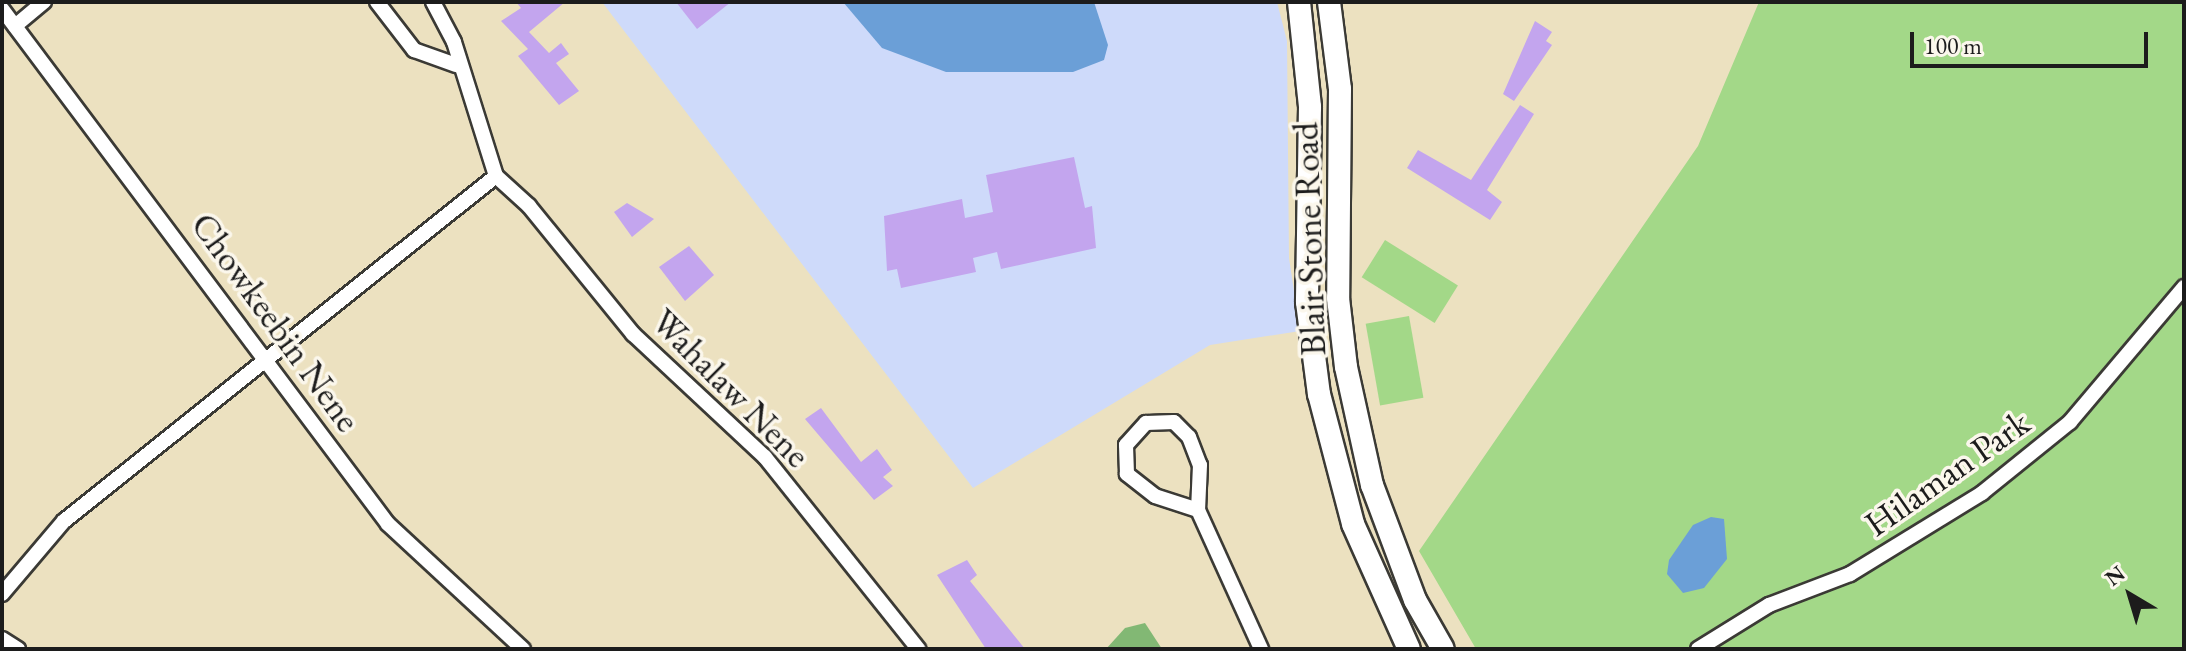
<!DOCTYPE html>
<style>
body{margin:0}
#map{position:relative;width:2186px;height:651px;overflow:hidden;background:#ece1c0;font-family:"EB Garamond",serif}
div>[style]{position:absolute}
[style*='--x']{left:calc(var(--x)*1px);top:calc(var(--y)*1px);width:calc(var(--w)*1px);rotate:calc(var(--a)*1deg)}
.built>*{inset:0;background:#cedafa}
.green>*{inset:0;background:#a3d888;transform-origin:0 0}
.forest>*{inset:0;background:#82b874}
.water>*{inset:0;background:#6b9fd7}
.building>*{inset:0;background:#c3a5ee}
.roads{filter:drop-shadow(2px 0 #3b3a35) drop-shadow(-2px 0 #3b3a35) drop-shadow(0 2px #3b3a35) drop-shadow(0 -2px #3b3a35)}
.street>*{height:14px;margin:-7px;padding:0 7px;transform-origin:7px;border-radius:7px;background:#fff}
.secondary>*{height:22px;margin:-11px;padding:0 11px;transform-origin:11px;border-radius:11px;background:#fff}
span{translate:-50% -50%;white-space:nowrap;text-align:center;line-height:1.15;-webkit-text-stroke:7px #fbf7ec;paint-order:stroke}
.street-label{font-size:36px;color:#1c1c1c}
.frame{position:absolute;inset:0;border:4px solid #1c1c1c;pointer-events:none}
.north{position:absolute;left:2090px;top:555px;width:80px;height:80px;-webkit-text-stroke:6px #fbf7ec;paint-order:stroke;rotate:322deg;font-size:22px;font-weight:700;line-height:32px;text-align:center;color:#1c1c1c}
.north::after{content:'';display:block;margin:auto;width:28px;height:36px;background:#1c1c1c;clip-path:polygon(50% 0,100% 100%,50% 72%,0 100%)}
.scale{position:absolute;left:1910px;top:32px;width:238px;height:36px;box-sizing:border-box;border:4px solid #1c1c1c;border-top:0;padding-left:10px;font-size:24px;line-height:28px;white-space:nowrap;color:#1c1c1c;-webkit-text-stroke:6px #fbf7ec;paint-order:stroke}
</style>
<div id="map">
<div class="built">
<div style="clip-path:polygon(602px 2px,1277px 2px,1287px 41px,1289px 258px,1300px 331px,1210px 345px,973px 488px)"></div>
</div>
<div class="green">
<div style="clip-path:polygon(1759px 2px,2184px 2px,2184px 649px,1476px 649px,1419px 551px,1698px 146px)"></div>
<div style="left:1385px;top:240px;width:86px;height:44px;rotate:32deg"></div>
<div style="left:1409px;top:316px;width:83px;height:44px;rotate:80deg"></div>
</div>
<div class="forest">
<div style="clip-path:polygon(1145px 623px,1162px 649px,1106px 649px,1125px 628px)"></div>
</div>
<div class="water">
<div style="clip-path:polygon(843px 2px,1094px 2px,1108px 45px,1104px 60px,1073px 72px,946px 72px,882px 48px)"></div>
<div style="clip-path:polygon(1711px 517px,1724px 519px,1727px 559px,1704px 588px,1683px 593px,1667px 574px,1669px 560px,1693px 525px)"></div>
</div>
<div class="building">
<div style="clip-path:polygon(516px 2px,565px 2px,529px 32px,549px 53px,561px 43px,569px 54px,556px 63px,579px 91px,559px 105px,518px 56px,528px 49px,501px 21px,521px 8px)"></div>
<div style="clip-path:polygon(676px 2px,731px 2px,697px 29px)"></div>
<div style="clip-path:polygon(1535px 21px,1552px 32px,1546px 41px,1552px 45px,1514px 101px,1503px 94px)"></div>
<div style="clip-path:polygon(1520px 105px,1534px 114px,1487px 190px,1502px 202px,1490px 220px,1407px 168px,1418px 150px,1471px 180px)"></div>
<div style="clip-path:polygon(1074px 157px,1085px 208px,1092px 206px,1096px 248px,1001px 269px,997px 252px,973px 258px,976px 272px,901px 288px,897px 269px,887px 271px,884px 216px,962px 199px,965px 218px,993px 212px,986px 175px)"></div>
<div style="clip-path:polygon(627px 203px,654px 219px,632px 237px,614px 212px)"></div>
<div style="clip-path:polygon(689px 246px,714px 275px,685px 301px,659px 267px)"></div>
<div style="clip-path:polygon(821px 408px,861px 462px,877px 449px,892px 470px,883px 477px,893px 486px,874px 500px,805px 419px)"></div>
<div style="clip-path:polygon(967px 560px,977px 575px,970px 581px,1025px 649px,986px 649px,937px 575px)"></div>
</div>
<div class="roads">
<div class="street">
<div style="--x:377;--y:2;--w:61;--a:52.4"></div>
<div style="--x:414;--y:50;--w:45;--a:19.7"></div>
<div style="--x:433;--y:2;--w:45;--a:62.3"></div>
<div style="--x:454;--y:42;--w:140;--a:72.6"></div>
<div style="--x:496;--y:176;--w:45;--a:42.3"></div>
<div style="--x:529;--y:206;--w:165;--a:50.9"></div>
<div style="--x:633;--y:334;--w:180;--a:43"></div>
<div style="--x:765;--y:457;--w:246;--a:51.4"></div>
<div style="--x:2;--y:9;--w:644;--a:53.15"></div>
<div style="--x:388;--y:524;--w:184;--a:42.8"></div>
<div style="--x:15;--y:26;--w:38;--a:-40"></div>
<div style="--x:1198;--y:510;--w:45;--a:-162"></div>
<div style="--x:1155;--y:496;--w:36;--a:-142"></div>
<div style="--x:1127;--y:474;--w:29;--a:-92"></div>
<div style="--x:1126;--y:445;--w:30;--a:-48"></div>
<div style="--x:1146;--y:423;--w:28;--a:-2"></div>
<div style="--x:1174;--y:422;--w:21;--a:45"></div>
<div style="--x:1189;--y:437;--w:30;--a:69"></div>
<div style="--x:1200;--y:465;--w:45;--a:92.5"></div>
<div style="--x:1198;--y:510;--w:153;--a:65.6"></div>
<div style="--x:2;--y:594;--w:96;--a:-49.7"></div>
<div style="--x:64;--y:521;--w:553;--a:-38.61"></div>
<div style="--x:2;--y:639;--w:19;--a:32"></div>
<div style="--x:1698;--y:649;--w:84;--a:-31.8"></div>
<div style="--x:1769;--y:605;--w:87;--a:-20.9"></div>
<div style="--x:1850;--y:574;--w:155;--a:-31.5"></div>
<div style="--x:1982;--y:493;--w:113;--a:-38.9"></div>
<div style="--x:2070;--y:422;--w:177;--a:-49.8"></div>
</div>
<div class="secondary">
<div style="--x:1299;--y:2;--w:106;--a:84"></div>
<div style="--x:1310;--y:107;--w:195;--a:90.9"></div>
<div style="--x:1307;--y:302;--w:93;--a:82.6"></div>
<div style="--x:1319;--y:394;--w:134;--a:75.3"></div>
<div style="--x:1353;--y:524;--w:137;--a:65.9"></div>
<div style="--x:1329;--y:2;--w:88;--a:82.8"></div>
<div style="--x:1340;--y:89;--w:209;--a:90.5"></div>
<div style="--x:1338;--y:298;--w:69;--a:83.4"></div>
<div style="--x:1346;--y:367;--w:121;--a:77.6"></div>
<div style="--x:1372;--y:485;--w:123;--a:69.5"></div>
<div style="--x:1415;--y:600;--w:56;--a:60.3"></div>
</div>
</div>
<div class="street-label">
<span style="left:1309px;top:239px;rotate:-92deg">Blair Stone Road</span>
<span style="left:276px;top:322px;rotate:54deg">Chowkeebin Nene</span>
<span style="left:731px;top:388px;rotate:45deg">Wahalaw Nene</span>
<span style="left:1947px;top:473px;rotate:-35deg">Hilaman Park</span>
</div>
<div class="frame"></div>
<div class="north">N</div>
<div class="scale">100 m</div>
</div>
